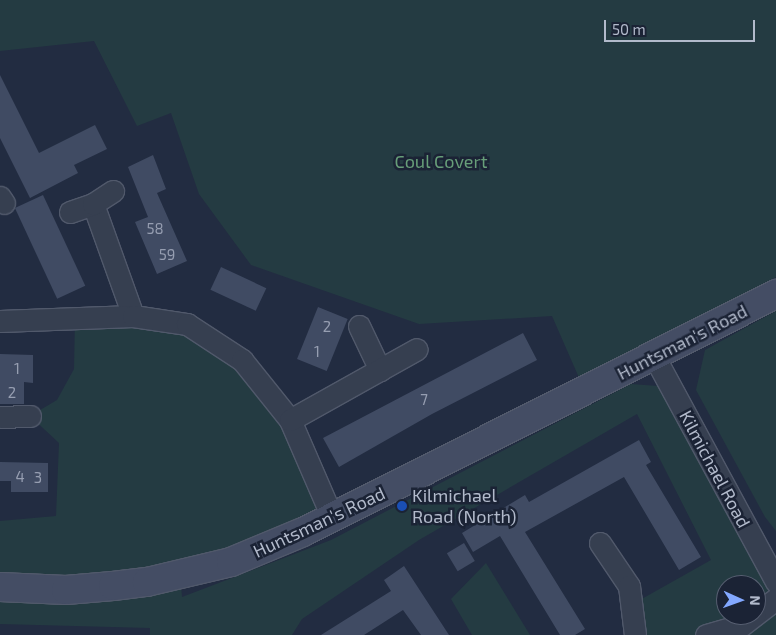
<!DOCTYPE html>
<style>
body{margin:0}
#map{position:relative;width:776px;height:635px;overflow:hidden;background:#222c41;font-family:"Exo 2",sans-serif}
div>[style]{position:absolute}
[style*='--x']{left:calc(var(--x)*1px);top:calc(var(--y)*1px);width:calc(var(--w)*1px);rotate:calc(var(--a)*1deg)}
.green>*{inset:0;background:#243b42}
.building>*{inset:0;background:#404b63;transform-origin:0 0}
.roads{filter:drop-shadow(1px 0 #51596b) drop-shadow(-1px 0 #51596b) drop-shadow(0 1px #51596b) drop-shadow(0 -1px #51596b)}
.street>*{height:21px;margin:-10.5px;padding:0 10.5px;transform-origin:10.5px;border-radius:10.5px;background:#363f50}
.secondary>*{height:28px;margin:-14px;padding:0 14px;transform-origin:14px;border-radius:14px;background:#444d64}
.dots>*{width:14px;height:14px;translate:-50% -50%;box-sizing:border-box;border:2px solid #1b2335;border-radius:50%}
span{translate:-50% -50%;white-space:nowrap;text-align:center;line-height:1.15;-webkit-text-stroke:5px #1b2335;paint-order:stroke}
.number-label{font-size:15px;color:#969eb1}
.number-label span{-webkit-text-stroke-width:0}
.park-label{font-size:18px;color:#679e79}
.street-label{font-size:18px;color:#b2bacb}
.poi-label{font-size:18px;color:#b2bacb}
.left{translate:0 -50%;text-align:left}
.north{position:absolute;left:716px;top:575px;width:50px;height:50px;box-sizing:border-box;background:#1b2335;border:1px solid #575f71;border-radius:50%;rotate:92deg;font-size:14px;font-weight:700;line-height:20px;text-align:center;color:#b2bacb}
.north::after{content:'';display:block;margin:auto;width:18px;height:22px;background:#83a8ff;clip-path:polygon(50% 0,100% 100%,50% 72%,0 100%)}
.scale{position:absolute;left:604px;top:20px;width:151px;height:22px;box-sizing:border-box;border:2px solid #b2bacb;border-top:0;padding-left:6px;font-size:15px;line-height:18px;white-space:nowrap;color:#b2bacb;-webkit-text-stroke:4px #1b2335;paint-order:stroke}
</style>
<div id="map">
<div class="green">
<div style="clip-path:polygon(0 0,776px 0,776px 277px,580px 380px,552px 316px,419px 324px,251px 265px,199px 194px,171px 113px,137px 126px,94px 41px,0 51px)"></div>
<div style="clip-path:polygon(776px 311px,776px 531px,765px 517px,696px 390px,705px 350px)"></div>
<div style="clip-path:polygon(evenodd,75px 317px,187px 324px,242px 360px,290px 420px,332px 517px,180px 574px,182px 597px,331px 540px,631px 384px,658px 386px,776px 582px,776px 635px,750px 635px,742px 625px,706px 635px,635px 635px,631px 605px,711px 560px,637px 414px,419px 540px,302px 619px,292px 635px,150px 635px,150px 628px,0 624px,0 521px,56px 516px,59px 443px,30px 416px,57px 400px,74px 369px,75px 317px,726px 585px,756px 585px,756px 615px,726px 615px,726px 585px)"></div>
<div style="clip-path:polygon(486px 563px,530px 635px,472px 635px,451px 599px)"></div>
</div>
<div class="building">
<div style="clip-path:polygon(0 75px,39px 153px,95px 125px,107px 149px,74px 165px,78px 173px,30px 198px,0 138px)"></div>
<div style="clip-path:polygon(153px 155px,166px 189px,157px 193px,187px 261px,157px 274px,135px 222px,148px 217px,128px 167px)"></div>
<div style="left:43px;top:195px;width:100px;height:31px;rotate:65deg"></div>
<div style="left:221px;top:267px;width:50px;height:25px;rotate:25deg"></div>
<div style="left:318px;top:307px;width:32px;height:56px;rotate:22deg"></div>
<div style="clip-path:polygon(523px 333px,537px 360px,432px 414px,339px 467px,323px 438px)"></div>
<div style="clip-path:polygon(0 354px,33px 355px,33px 383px,24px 382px,24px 404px,0 404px)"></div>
<div style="clip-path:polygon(639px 440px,651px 462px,646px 465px,701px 557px,679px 570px,624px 477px,525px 532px,585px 629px,575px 635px,560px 635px,500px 536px,473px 552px,462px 533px,525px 495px,529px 502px)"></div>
<div style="clip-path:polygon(0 462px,48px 463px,48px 492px,11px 492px,11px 481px,0 481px)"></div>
<div style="left:464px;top:543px;width:21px;height:20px;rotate:59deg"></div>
<div style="clip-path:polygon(404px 566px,449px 635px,421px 635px,403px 610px,364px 635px,321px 635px,391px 591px,384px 580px)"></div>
</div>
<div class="roads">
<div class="street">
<div style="--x:0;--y:197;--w:7;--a:56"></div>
<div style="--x:93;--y:204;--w:119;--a:70.3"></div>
<div style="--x:70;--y:212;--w:24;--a:-19"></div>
<div style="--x:93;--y:204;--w:24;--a:-33"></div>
<div style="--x:0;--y:321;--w:133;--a:-2.2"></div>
<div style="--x:133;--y:316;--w:55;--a:8.4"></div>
<div style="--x:187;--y:324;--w:66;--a:33.2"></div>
<div style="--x:242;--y:360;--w:77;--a:51.3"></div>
<div style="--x:290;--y:420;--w:106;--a:66.6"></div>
<div style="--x:359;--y:326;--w:49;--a:64.5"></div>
<div style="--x:654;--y:356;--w:257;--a:61.6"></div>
<div style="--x:0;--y:417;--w:30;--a:-2"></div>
<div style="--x:290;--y:420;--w:145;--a:-29.2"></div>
<div style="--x:600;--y:543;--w:52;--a:56"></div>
<div style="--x:629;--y:586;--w:49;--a:83"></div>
<div style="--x:756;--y:614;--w:25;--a:-37"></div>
<div style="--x:706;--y:635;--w:37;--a:-16"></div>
<div style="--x:742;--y:625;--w:16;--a:-38"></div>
</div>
<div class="secondary">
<div style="--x:0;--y:587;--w:66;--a:2.6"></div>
<div style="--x:66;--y:590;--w:47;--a:-4.9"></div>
<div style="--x:113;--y:586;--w:34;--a:-7"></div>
<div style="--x:147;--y:582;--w:86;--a:-13.4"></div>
<div style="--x:231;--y:562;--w:78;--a:-22.6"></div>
<div style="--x:303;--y:532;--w:530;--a:-26.71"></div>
</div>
</div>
<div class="dots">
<div style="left:402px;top:506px;background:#1a4fb4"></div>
</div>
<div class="number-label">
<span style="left:155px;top:229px">58</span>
<span style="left:167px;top:255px">59</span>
<span style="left:327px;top:327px">2</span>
<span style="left:317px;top:352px">1</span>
<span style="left:17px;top:369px">1</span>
<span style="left:12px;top:393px">2</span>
<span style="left:424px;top:400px">7</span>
<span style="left:20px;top:477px">4</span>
<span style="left:38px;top:478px">3</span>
</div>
<div class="park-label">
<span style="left:441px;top:161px">Coul Covert</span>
</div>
<div class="street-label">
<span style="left:682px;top:342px;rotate:-27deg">Huntsman's Road</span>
<span style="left:715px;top:469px;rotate:62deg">Kilmichael Road</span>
<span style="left:319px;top:522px;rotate:-25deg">Huntsman's Road</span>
</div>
<div class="poi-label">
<span class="left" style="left:412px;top:506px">Kilmichael<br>Road (North)</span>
</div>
<div class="north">N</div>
<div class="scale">50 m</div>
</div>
